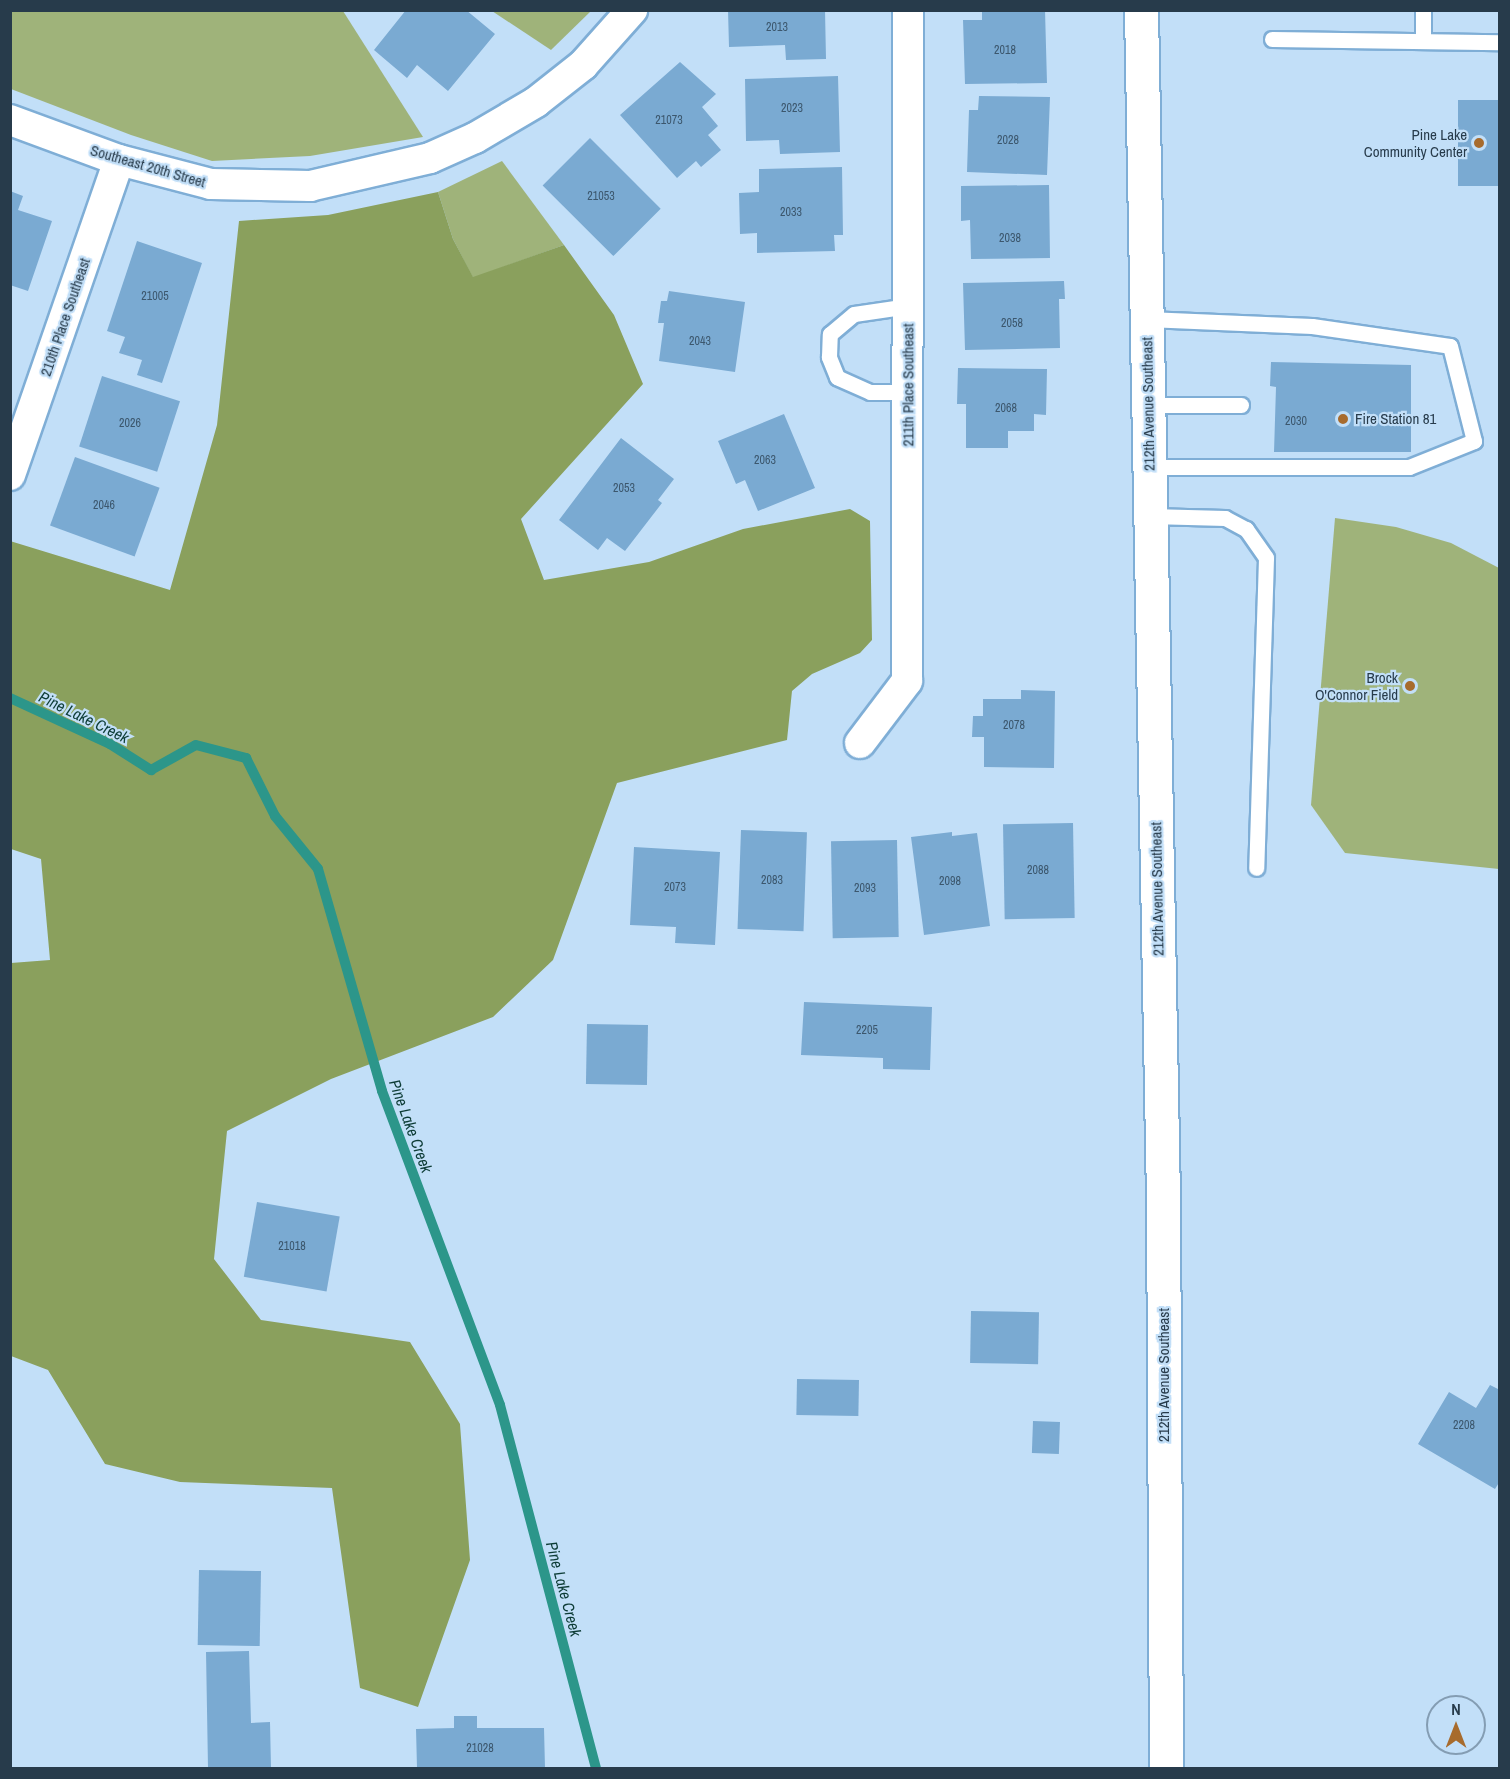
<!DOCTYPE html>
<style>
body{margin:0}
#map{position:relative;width:1510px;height:1779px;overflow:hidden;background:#c2dff8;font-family:"Archivo Narrow",sans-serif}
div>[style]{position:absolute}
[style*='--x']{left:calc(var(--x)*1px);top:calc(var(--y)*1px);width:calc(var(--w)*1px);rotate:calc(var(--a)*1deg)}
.green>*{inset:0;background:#9fb37a}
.forest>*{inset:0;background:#8aa05d}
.stream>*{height:10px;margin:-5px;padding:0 5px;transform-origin:5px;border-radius:5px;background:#2c968a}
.building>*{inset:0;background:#7aaad2;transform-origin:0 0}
.roads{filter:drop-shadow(2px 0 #7faed6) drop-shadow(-2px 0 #7faed6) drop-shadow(0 2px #7faed6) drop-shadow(0 -2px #7faed6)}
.lane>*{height:15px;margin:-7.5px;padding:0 7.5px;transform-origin:7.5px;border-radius:7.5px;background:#fff}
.street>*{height:30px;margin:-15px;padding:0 15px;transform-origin:15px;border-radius:15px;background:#fff}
.secondary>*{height:33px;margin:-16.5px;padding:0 16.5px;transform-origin:16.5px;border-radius:16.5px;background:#fff}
.dots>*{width:16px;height:16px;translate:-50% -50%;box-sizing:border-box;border:3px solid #c2dff8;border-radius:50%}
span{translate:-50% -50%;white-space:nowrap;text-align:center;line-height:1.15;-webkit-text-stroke:4.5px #c2dff8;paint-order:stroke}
.number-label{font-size:12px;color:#3c576d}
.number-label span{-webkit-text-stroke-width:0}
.poi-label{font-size:15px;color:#273b4b}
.right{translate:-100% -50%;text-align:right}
.left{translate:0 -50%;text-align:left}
.street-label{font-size:15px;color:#273b4b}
.water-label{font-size:16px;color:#0d3c36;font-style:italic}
.frame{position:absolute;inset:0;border:12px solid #273b4b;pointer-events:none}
.north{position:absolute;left:1426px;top:1695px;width:60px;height:60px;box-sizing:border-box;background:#c2dff8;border:2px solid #849db3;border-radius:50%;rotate:0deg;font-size:16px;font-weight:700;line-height:24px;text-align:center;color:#273b4b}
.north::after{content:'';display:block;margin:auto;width:21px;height:27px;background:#a76b2d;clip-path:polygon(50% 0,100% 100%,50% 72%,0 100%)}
</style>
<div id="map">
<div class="green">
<div style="clip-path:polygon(10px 11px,343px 11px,423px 137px,310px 156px,212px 161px,131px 135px,11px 89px)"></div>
<div style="clip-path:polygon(492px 11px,591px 11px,551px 50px)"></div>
<div style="clip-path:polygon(502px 161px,564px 245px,473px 278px,453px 239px,438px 192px)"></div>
<div style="clip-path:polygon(1335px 518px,1396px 527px,1451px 543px,1499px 568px,1499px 869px,1345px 853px,1311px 805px)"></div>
</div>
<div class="forest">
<div style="clip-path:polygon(438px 192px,453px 239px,473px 277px,564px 245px,614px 315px,643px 384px,521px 519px,544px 580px,649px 562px,743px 529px,850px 509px,870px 521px,872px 640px,860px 653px,812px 674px,792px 691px,787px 740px,617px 783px,553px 960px,493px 1017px,331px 1079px,227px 1131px,214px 1259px,261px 1320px,410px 1342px,460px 1424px,470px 1560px,418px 1707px,360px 1688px,332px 1488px,180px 1482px,105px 1464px,48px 1370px,11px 1356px,11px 963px,50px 960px,41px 859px,11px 849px,10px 541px,170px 590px,217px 425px,239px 221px,328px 215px)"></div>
</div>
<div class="stream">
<div style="--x:10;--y:698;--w:110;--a:24.7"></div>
<div style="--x:110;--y:744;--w:49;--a:32.4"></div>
<div style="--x:151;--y:770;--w:51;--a:-29.1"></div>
<div style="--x:196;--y:745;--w:52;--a:14.6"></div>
<div style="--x:246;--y:758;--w:65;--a:63.4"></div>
<div style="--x:275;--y:816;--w:68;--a:50.9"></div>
<div style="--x:318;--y:869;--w:231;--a:73.9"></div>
<div style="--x:382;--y:1091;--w:335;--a:69.4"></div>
<div style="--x:500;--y:1405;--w:375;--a:75.2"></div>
</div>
<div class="building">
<div style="clip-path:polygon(406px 10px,466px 10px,495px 34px,448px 91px,417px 65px,407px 78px,374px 50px)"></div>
<div style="clip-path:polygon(728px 10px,825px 10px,826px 59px,786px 60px,785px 45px,729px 47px)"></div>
<div style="clip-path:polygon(982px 10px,1045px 10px,1047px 83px,965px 84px,963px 20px,982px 20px)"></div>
<div style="clip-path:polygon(680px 62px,716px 94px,702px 107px,718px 126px,708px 135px,721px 150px,701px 167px,696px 161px,677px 178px,620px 115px)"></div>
<div style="clip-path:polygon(838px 76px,840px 152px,780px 154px,779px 140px,746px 141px,745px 79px)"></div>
<div style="clip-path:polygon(979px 96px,1050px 97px,1047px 175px,967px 172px,969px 110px,978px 110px)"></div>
<div style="left:1458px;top:100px;width:42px;height:86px"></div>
<div style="left:590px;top:138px;width:100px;height:67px;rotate:45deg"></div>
<div style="clip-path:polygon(842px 167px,843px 235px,834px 235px,835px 251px,757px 253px,757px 233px,740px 234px,739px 193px,759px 192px,759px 169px)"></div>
<div style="clip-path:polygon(1049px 185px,1050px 258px,971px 259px,970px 220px,961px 221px,961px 186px)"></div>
<div style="clip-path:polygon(10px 191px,23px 196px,18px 210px,52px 221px,28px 291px,10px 285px)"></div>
<div style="clip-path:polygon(137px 241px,202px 263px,162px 383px,137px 375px,142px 360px,119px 353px,125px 337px,107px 331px)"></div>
<div style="clip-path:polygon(1064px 281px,1065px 299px,1059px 299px,1060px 348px,965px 350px,963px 283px)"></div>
<div style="clip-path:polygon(669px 291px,745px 302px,735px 372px,659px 361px,664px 323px,658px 323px,661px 301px,667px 301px)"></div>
<div style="clip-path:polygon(1271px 362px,1411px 365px,1411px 452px,1274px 452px,1276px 387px,1270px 386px)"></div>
<div style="clip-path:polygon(958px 368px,1047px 369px,1046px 415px,1034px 414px,1034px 431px,1008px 431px,1008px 448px,966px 448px,966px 404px,957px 404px)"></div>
<div style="left:102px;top:376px;width:82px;height:74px;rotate:18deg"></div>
<div style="clip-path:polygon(784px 414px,815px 488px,758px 511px,745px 480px,736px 484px,718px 441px)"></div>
<div style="clip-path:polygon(621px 438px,674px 479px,658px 500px,662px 503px,625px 551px,607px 538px,598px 550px,559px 520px)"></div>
<div style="left:75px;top:457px;width:90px;height:73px;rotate:20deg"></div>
<div style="clip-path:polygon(1021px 690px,1055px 691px,1054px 768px,984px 767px,984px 737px,972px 737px,973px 716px,983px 716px,983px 699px,1021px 699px)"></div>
<div style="left:1073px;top:823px;width:95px;height:70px;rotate:89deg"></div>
<div style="left:741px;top:830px;width:66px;height:99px;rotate:2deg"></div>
<div style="clip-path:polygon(952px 832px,952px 836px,977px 833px,990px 926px,924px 935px,911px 837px)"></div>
<div style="left:897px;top:840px;width:97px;height:66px;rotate:89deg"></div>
<div style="clip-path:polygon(634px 847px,720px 852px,715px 945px,675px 943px,676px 927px,630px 925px)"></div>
<div style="clip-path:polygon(804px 1002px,932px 1007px,930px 1070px,883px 1069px,883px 1058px,801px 1055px)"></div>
<div style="left:587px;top:1024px;width:61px;height:60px;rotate:1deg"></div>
<div style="left:257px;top:1202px;width:84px;height:76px;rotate:10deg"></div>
<div style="left:971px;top:1311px;width:68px;height:52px;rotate:1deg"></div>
<div style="left:797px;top:1379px;width:62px;height:36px;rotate:1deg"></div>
<div style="clip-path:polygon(1490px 1385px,1500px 1390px,1500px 1481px,1495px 1489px,1418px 1444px,1449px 1392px,1476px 1408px)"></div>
<div style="left:1033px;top:1421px;width:27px;height:32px;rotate:2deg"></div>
<div style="left:199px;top:1570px;width:62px;height:75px;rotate:1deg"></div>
<div style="clip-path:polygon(249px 1651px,251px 1723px,270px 1722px,271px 1768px,208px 1768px,206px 1652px)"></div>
<div style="clip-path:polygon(454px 1716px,477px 1716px,477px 1728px,544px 1728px,545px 1768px,417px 1768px,416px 1729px,454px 1728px)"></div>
</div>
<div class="roads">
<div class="lane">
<div style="--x:1272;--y:39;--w:228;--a:0.8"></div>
<div style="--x:1423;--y:40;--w:30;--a:-90"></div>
<div style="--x:1147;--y:319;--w:165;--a:2.4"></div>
<div style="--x:1312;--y:326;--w:139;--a:8.2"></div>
<div style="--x:1450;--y:346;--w:98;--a:75.8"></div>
<div style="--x:1474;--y:441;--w:70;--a:158.2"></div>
<div style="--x:1409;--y:467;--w:259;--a:180"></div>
<div style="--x:908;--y:392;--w:38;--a:180"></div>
<div style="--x:870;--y:392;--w:36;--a:-156"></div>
<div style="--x:837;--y:377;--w:22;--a:-112"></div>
<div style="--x:829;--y:357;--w:23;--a:-88"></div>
<div style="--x:830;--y:334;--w:31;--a:-40"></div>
<div style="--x:854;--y:314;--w:55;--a:-8.4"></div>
<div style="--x:1148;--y:405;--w:93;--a:0"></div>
<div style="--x:1150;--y:516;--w:75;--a:1.5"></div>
<div style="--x:1225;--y:518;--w:24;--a:28"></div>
<div style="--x:1246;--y:529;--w:35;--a:55"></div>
<div style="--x:1266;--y:558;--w:310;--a:91.8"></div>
</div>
<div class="street">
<div style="--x:10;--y:120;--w:116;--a:20.2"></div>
<div style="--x:119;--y:160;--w:95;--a:14.6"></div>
<div style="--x:211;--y:184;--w:99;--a:1.2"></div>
<div style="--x:310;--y:186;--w:123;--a:-13.1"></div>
<div style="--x:430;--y:158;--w:49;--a:-24"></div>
<div style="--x:475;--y:138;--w:71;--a:-30.5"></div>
<div style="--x:536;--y:102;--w:60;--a:-38.2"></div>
<div style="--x:583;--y:65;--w:74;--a:-48.3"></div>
<div style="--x:10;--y:475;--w:333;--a:-70.9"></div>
<div style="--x:860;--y:743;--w:78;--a:-52.8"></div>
<div style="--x:907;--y:681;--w:671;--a:-89.91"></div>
</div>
<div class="secondary">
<div style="--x:1141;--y:10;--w:1184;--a:88.94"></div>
<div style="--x:1163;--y:1194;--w:574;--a:89.7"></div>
</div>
</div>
<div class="dots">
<div style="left:1479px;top:143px;background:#a76b2d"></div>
<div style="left:1343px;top:419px;background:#a76b2d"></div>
<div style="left:1410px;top:686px;background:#a76b2d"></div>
</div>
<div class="number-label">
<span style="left:777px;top:28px">2013</span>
<span style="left:1005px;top:51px">2018</span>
<span style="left:792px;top:109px">2023</span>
<span style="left:669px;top:121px">21073</span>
<span style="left:1008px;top:141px">2028</span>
<span style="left:601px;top:197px">21053</span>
<span style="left:791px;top:213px">2033</span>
<span style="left:1010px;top:239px">2038</span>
<span style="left:155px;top:297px">21005</span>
<span style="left:1012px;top:324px">2058</span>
<span style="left:700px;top:342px">2043</span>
<span style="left:1006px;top:409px">2068</span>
<span style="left:1296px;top:422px">2030</span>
<span style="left:130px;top:424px">2026</span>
<span style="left:765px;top:461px">2063</span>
<span style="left:624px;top:489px">2053</span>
<span style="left:104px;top:506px">2046</span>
<span style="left:1014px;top:726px">2078</span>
<span style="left:1038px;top:871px">2088</span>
<span style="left:772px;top:881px">2083</span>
<span style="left:950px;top:882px">2098</span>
<span style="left:675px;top:888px">2073</span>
<span style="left:865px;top:889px">2093</span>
<span style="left:867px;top:1031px">2205</span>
<span style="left:292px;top:1247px">21018</span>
<span style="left:1464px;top:1426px">2208</span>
<span style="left:480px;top:1749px">21028</span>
</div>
<div class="poi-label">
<span class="right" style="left:1467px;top:143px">Pine Lake<br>Community Center</span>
<span class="left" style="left:1355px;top:419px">Fire Station 81</span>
<span class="right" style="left:1398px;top:686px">Brock<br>O'Connor Field</span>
</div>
<div class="street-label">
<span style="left:148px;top:166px;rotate:16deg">Southeast 20th Street</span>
<span style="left:65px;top:317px;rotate:-71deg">210th Place Southeast</span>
<span style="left:908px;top:385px;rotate:-90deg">211th Place Southeast</span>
<span style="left:1148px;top:404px;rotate:-91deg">212th Avenue Southeast</span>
<span style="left:1157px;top:889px;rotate:-91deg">212th Avenue Southeast</span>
<span style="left:1164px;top:1375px;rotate:-90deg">212th Avenue Southeast</span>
</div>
<div class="water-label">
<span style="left:84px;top:717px;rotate:26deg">Pine Lake Creek</span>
<span style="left:411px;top:1126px;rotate:70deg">Pine Lake Creek</span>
<span style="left:564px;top:1589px;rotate:75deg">Pine Lake Creek</span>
</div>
<div class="frame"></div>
<div class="north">N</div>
</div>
